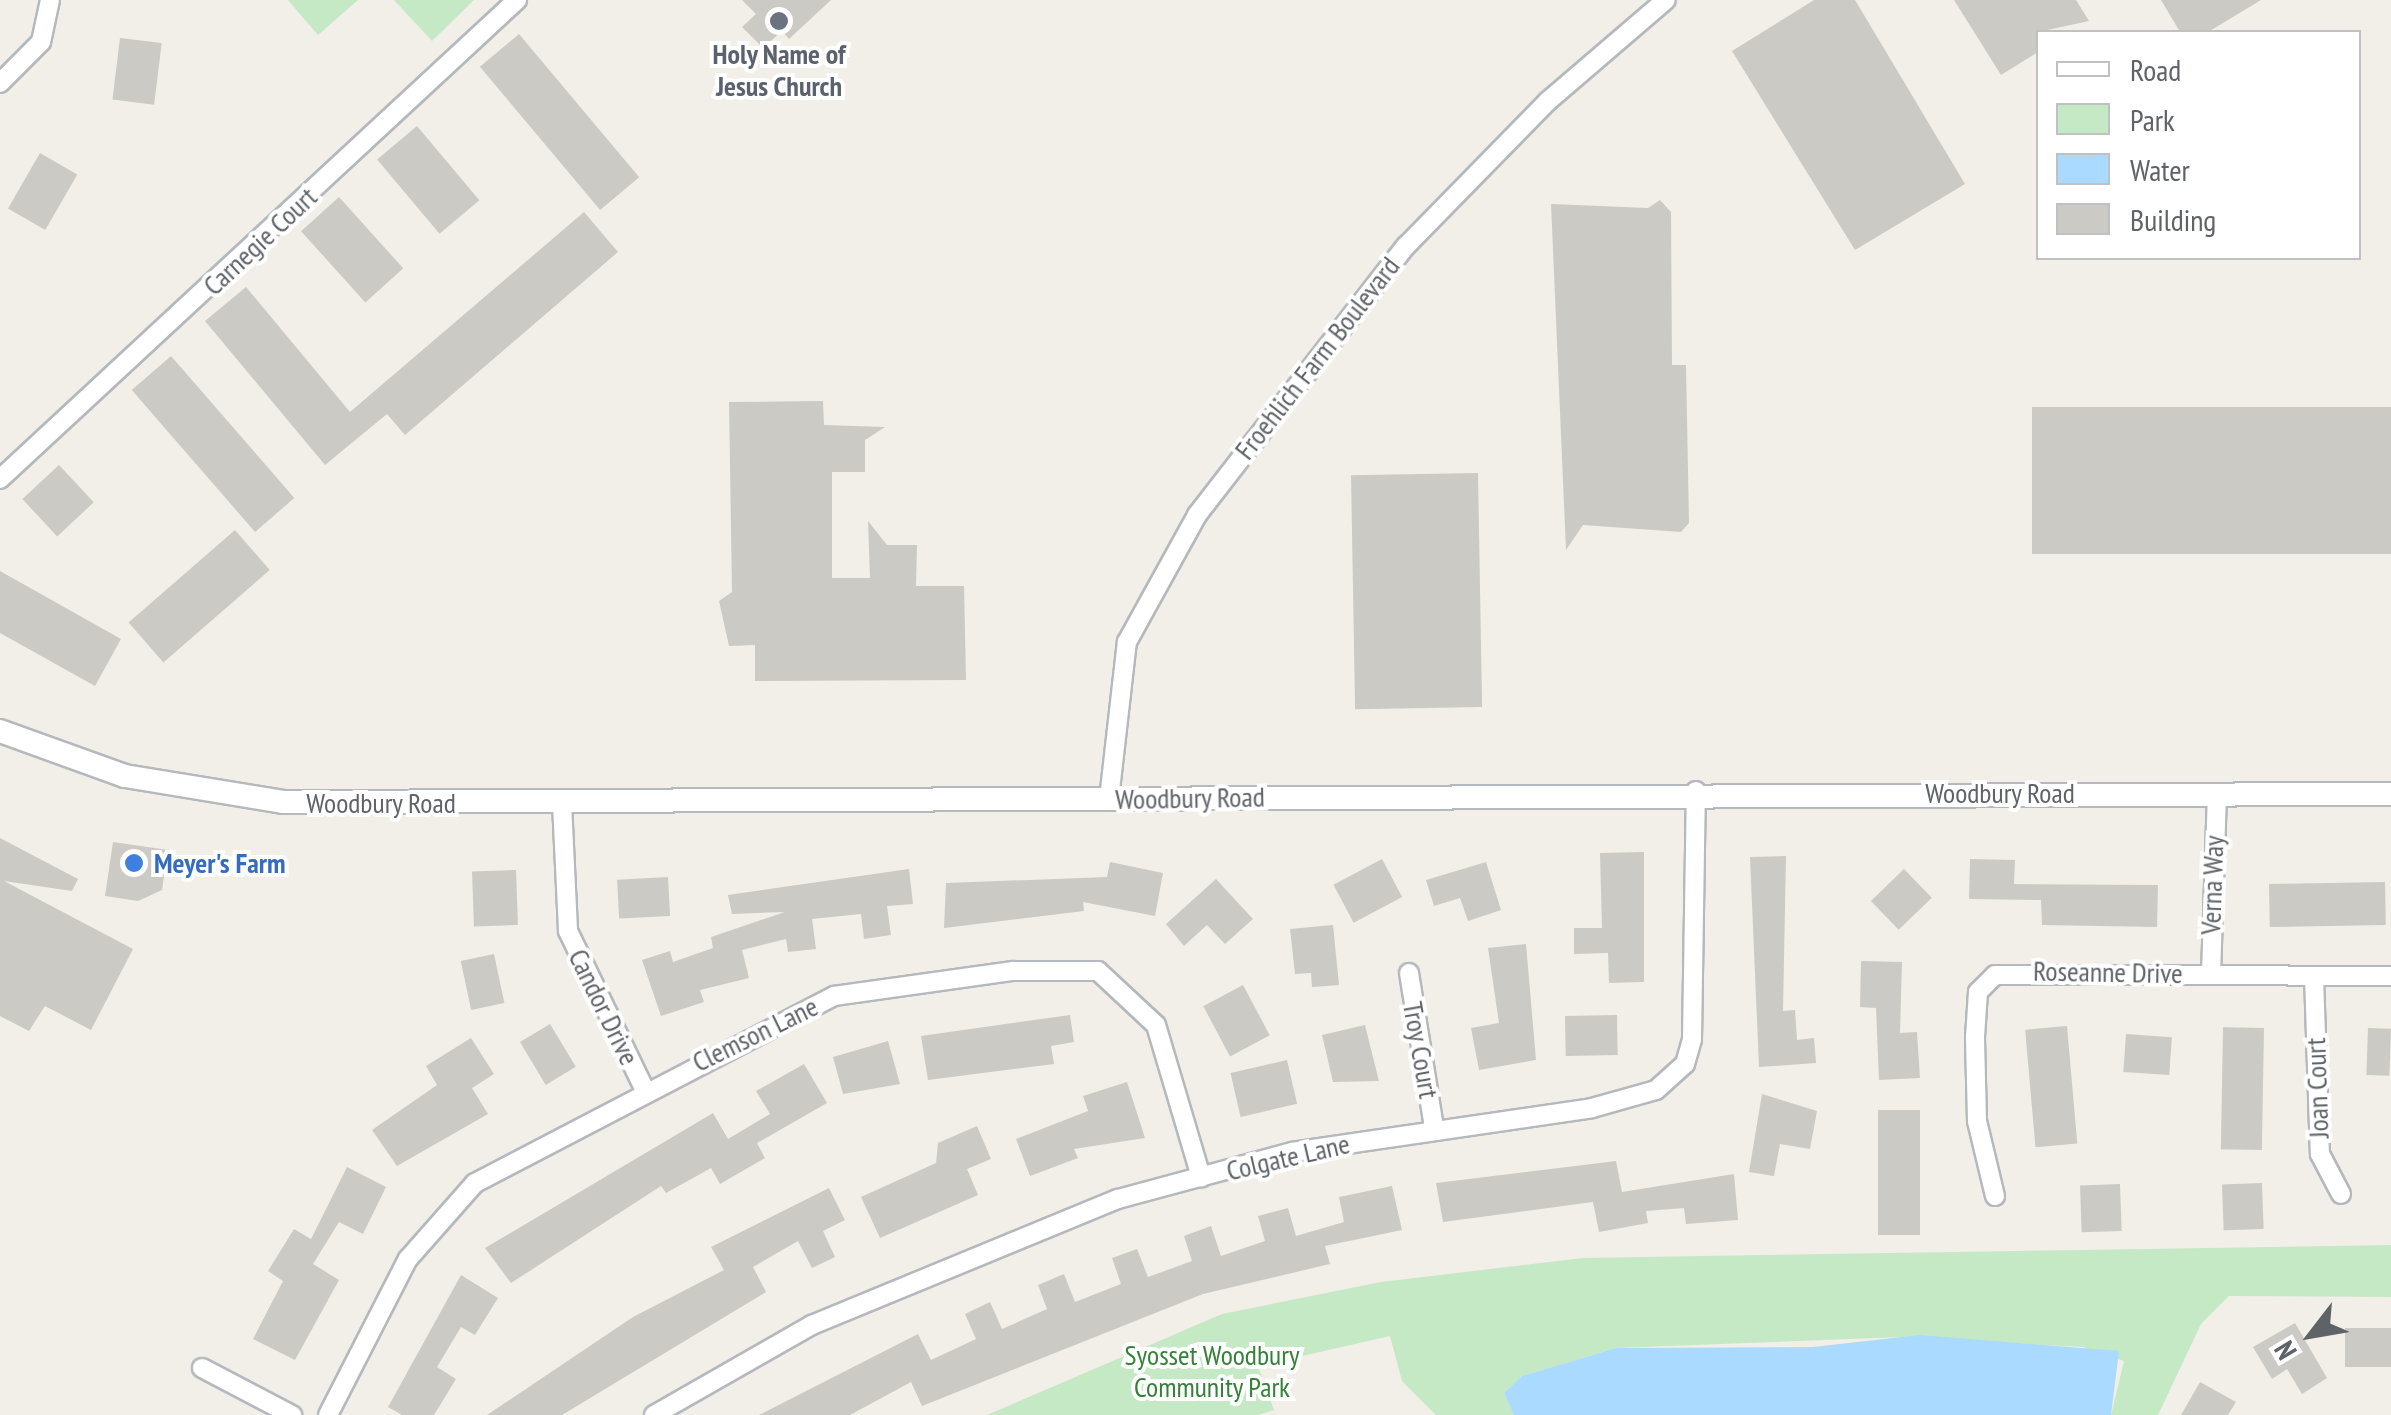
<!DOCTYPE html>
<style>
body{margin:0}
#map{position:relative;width:2391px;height:1415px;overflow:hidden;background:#f1efe8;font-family:"PT Sans Narrow",sans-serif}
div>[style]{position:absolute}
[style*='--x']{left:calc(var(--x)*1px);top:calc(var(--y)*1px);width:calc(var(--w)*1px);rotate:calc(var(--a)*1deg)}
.green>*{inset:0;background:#c5e8c5}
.water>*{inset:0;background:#aadaff}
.building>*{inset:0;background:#cccac5;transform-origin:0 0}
.roads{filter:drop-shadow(2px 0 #b5b8bc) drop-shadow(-2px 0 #b5b8bc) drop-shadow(0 2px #b5b8bc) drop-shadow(0 -2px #b5b8bc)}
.minor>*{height:18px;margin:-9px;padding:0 9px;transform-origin:9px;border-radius:9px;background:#fff}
.secondary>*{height:22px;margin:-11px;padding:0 11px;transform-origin:11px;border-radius:11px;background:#fff}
.dots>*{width:28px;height:28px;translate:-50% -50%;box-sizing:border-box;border:5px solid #fff;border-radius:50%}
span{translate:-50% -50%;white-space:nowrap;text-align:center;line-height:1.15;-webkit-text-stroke:8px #fff;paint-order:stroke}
.worship-label{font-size:28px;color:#5b616d;font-weight:700}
.street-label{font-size:28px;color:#5f6368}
.shop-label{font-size:28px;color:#366cbe;font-weight:700}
.left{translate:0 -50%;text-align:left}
.park-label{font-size:28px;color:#348238}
.legend{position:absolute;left:2036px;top:30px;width:325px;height:230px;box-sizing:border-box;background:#fff;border:2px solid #bfc1c3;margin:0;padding:12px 18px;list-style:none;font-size:30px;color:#5f6368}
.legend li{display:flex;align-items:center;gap:20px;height:50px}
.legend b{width:50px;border:2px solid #bfc1c3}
.north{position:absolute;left:2261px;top:1285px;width:100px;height:100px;-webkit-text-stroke:8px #fff;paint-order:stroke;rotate:239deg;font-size:28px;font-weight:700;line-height:40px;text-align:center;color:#5f6368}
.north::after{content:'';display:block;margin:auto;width:35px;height:45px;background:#5f6368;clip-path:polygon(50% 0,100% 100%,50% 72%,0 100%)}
</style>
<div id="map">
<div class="green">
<div style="clip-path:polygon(288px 0,358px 0,318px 35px)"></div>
<div style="clip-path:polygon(394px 0,474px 0,432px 41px)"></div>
<div style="clip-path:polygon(2391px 1245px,2391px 1297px,2229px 1296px,2201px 1324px,2158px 1415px,2111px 1415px,2124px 1361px,2083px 1347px,1903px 1337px,1616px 1348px,1522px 1376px,1504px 1393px,1514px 1415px,1436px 1415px,1402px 1381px,1390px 1336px,1258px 1366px,1274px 1410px,1258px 1415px,987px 1415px,1222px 1314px,1381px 1282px,1583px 1258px)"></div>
</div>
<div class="water">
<div style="clip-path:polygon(1920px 1335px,2119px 1351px,2111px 1415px,1514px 1415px,1504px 1393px,1522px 1376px,1616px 1348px,1813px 1347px)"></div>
</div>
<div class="building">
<div style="clip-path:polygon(742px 0,831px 0,789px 39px,782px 31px,763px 48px,742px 27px,756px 14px)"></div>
<div style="clip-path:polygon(1814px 0,1855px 0,1965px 184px,1855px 250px,1732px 51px)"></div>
<div style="clip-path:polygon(1954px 0,2076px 0,2089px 21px,2038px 32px,2038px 52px,2001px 75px)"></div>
<div style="clip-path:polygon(2161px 0,2261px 0,2208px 32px,2180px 32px)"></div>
<div style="left:519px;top:34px;width:187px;height:51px;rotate:50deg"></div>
<div style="left:120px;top:38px;width:42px;height:62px;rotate:7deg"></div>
<div style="left:417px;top:126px;width:97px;height:52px;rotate:50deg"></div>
<div style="left:40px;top:153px;width:43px;height:64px;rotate:30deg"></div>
<div style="left:339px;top:197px;width:96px;height:51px;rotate:48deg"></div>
<div style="clip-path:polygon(1660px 200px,1671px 212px,1672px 365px,1686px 365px,1689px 523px,1681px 532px,1583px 525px,1566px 550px,1551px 204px,1648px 208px)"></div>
<div style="clip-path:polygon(584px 212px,618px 252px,405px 435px,387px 414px,325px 465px,205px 321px,246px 287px,350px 412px)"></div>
<div style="left:171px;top:356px;width:188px;height:52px;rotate:49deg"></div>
<div style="clip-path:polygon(823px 401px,824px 425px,885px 427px,865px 440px,865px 472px,832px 472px,832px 578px,870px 578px,868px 521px,887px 545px,917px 545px,916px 586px,964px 586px,966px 680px,755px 681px,755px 645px,729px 646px,719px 601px,732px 592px,729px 402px)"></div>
<div style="left:2032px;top:407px;width:359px;height:147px"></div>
<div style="left:59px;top:465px;width:51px;height:50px;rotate:47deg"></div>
<div style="left:1478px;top:473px;width:234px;height:127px;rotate:89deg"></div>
<div style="left:235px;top:530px;width:53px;height:141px;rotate:49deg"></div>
<div style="clip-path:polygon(0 571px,121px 639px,95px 686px,0 633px)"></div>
<div style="clip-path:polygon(0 838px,78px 879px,72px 891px,4px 881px,133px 949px,91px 1030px,45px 1006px,29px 1031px,0 1016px)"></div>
<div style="clip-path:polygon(113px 842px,168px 850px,162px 890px,138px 901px,105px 896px)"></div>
<div style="clip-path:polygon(1644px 852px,1644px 982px,1609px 983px,1608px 953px,1574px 954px,1574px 928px,1602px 928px,1600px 853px)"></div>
<div style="clip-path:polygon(1786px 856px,1783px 1011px,1795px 1010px,1797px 1040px,1814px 1038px,1816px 1063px,1759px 1067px,1750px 857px)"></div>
<div style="left:1382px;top:859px;width:43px;height:55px;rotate:62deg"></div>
<div style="clip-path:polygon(1970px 859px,2015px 860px,2014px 884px,2158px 885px,2157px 927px,2042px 925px,2041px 900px,1969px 899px)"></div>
<div style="clip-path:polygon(1110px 862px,1163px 873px,1155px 916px,1083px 902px,1084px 911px,944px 928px,946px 883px,1107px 877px)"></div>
<div style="clip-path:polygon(1486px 862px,1501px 910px,1468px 921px,1460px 898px,1434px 906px,1426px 880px)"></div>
<div style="clip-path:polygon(909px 869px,913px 904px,887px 906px,891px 935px,864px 939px,861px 914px,812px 919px,816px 949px,788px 952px,786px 939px,742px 950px,749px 978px,700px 990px,704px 1002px,661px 1016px,642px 960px,670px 951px,673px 962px,713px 948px,711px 937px,785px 912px,732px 914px,728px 895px)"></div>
<div style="left:1904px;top:869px;width:40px;height:46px;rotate:46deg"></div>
<div style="left:516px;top:870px;width:55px;height:44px;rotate:88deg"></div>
<div style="left:668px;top:877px;width:39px;height:51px;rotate:87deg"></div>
<div style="clip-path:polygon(1216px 879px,1253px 919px,1225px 944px,1207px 925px,1184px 946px,1166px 924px)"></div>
<div style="left:2385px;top:882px;width:43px;height:116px;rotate:89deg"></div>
<div style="clip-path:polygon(1333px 925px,1339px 985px,1312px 987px,1311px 973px,1295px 974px,1290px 929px)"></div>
<div style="clip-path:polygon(1526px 944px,1536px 1060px,1479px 1070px,1471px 1028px,1499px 1023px,1488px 948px)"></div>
<div style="left:494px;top:954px;width:50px;height:34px;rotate:78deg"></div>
<div style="clip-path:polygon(1861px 961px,1902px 962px,1900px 1033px,1917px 1032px,1920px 1078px,1879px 1080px,1876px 1008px,1860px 1007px)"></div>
<div style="left:1243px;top:985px;width:57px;height:45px;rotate:62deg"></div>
<div style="clip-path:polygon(1070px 1015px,1074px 1042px,1051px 1046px,1054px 1064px,928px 1080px,921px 1036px)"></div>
<div style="left:1617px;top:1015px;width:40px;height:52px;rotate:89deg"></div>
<div style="left:550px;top:1024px;width:50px;height:35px;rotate:59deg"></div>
<div style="clip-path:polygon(1365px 1025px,1379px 1081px,1333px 1082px,1322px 1035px)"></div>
<div style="left:2067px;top:1026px;width:118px;height:42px;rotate:85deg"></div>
<div style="left:2264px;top:1028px;width:122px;height:41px;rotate:91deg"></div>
<div style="left:2368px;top:1028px;width:23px;height:47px;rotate:2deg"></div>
<div style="left:2126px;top:1034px;width:46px;height:38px;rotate:4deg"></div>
<div style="clip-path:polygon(471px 1038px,494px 1074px,472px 1088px,488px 1114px,397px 1166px,372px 1130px,437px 1085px,426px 1066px)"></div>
<div style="clip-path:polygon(888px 1041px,900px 1084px,843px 1094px,833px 1057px)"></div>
<div style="left:1287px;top:1060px;width:45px;height:58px;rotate:77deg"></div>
<div style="clip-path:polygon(804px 1064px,827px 1103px,757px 1143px,765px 1158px,720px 1184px,711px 1168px,666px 1193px,661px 1186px,511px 1283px,485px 1248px,713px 1113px,728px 1139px,770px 1114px,756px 1091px)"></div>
<div style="clip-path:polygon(1127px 1082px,1145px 1138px,1074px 1149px,1078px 1158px,1030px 1176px,1016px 1139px,1088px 1111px,1083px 1096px)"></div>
<div style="clip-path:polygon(1762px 1094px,1817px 1111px,1810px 1149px,1780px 1144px,1774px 1176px,1749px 1172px)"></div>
<div style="left:1878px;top:1110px;width:42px;height:125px"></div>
<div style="clip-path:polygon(977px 1126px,991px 1159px,967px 1169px,978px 1195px,880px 1238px,861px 1197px,936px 1163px,938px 1143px)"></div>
<div style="clip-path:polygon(1616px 1161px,1622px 1192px,1734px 1174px,1738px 1220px,1686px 1224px,1684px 1208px,1646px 1211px,1648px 1223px,1599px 1232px,1593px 1202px,1443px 1222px,1436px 1183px)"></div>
<div style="clip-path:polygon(347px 1167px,386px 1187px,363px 1234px,339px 1222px,313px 1264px,339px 1280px,295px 1360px,253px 1339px,283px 1281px,268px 1271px,294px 1229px,311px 1239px)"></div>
<div style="left:2262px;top:1183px;width:46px;height:40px;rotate:88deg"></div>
<div style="left:2120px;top:1184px;width:47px;height:40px;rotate:88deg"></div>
<div style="clip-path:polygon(1392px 1186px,1402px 1230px,1325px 1246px,1330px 1264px,1203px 1294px,922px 1406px,911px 1382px,850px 1415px,759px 1415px,918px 1334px,931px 1360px,976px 1339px,965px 1314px,990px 1302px,1002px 1329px,1047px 1309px,1038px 1285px,1064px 1274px,1075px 1302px,1121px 1284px,1112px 1258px,1137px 1249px,1148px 1277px,1192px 1261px,1184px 1236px,1211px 1226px,1221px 1256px,1265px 1241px,1258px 1216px,1288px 1208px,1296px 1236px,1344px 1222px,1339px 1197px)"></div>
<div style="clip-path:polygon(829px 1188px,845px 1220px,823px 1231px,835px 1257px,812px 1268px,798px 1241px,753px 1267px,766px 1292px,562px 1415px,487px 1415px,633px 1317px,724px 1270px,711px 1247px)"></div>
<div style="clip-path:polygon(461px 1275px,498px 1298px,475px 1335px,461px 1327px,437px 1367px,456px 1379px,434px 1415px,402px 1415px,388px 1407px)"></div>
<div style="clip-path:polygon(2295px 1323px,2327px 1378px,2302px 1394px,2287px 1369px,2272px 1379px,2253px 1347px)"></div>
<div style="left:2391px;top:1328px;width:39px;height:46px;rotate:90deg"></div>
<div style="clip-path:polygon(2200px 1382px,2236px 1402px,2228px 1415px,2181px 1415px)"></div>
</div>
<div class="roads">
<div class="minor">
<div style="--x:0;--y:83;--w:58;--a:-45"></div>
<div style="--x:41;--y:42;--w:43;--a:-77.9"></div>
<div style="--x:0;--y:479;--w:705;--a:-42.82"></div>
<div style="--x:1109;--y:799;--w:158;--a:-83.5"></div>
<div style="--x:1127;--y:642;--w:145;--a:-61.1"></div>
<div style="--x:1197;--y:515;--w:341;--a:-52.2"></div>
<div style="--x:1406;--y:246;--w:203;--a:-45.6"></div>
<div style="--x:1548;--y:101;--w:155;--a:-40.6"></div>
<div style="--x:562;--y:803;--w:128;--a:87.3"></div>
<div style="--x:568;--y:931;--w:177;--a:64.2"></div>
<div style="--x:1409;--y:973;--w:156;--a:80.8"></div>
<div style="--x:2211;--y:974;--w:179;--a:-88.1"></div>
<div style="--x:2314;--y:976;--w:178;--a:88.1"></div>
<div style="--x:2320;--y:1154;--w:45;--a:62.3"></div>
<div style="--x:1995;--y:1196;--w:77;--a:-103.5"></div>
<div style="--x:1977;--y:1121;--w:84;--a:-91.4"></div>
<div style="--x:1975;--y:1037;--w:45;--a:-86.2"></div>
<div style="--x:1978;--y:992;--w:24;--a:-45"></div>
<div style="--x:1995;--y:975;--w:396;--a:0.1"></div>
<div style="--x:202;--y:1368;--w:102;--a:27.6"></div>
<div style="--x:328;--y:1415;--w:175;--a:-62.9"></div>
<div style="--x:408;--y:1259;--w:101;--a:-48.6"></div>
<div style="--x:475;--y:1183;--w:405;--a:-27.5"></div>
<div style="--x:834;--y:996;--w:181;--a:-8"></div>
<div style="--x:1013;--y:971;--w:85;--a:0"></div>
<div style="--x:1098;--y:971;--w:79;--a:43"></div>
<div style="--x:1156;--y:1025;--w:159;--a:73.5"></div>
<div style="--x:654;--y:1415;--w:182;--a:-29.7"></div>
<div style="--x:812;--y:1325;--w:331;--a:-22.4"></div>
<div style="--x:1118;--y:1199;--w:180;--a:-15.1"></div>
<div style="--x:1292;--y:1152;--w:303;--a:-8.3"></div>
<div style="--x:1592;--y:1108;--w:66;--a:-15.7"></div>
<div style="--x:1656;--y:1090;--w:39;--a:-42"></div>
<div style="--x:1685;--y:1064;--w:26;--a:-74"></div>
<div style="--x:1692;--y:1039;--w:248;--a:-89.1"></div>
</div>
<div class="secondary">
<div style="--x:0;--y:731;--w:133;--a:19.8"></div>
<div style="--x:125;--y:776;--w:160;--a:9.3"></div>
<div style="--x:283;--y:802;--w:2108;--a:-0.22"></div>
</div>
</div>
<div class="dots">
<div style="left:779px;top:21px;background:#6b7280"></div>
<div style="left:134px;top:863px;background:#3f7fe0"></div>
</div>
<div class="worship-label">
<span style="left:779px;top:70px">Holy Name of<br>Jesus Church</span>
</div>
<div class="street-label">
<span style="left:260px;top:241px;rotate:-43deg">Carnegie Court</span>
<span style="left:1317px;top:358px;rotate:-52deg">Froehlich Farm Boulevard</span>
<span style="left:2000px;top:793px">Woodbury Road</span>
<span style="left:1190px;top:798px;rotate:-1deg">Woodbury Road</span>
<span style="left:381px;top:803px">Woodbury Road</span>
<span style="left:2212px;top:885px;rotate:-88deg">Verna Way</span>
<span style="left:2108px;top:972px;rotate:1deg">Roseanne Drive</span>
<span style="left:604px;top:1007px;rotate:64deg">Candor Drive</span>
<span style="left:755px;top:1034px;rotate:-26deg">Clemson Lane</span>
<span style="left:1421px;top:1050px;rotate:80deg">Troy Court</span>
<span style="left:2317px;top:1088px;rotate:-92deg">Joan Court</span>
<span style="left:1288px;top:1157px;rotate:-13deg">Colgate Lane</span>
</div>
<div class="shop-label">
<span class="left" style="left:154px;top:863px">Meyer's Farm</span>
</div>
<div class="park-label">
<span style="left:1212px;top:1371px">Syosset Woodbury<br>Community Park</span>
</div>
<ul class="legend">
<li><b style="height:12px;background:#fff"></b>Road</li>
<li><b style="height:28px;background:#c5e8c5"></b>Park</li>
<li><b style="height:28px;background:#aadaff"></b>Water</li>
<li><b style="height:28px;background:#cccac5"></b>Building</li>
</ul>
<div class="north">N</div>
</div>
